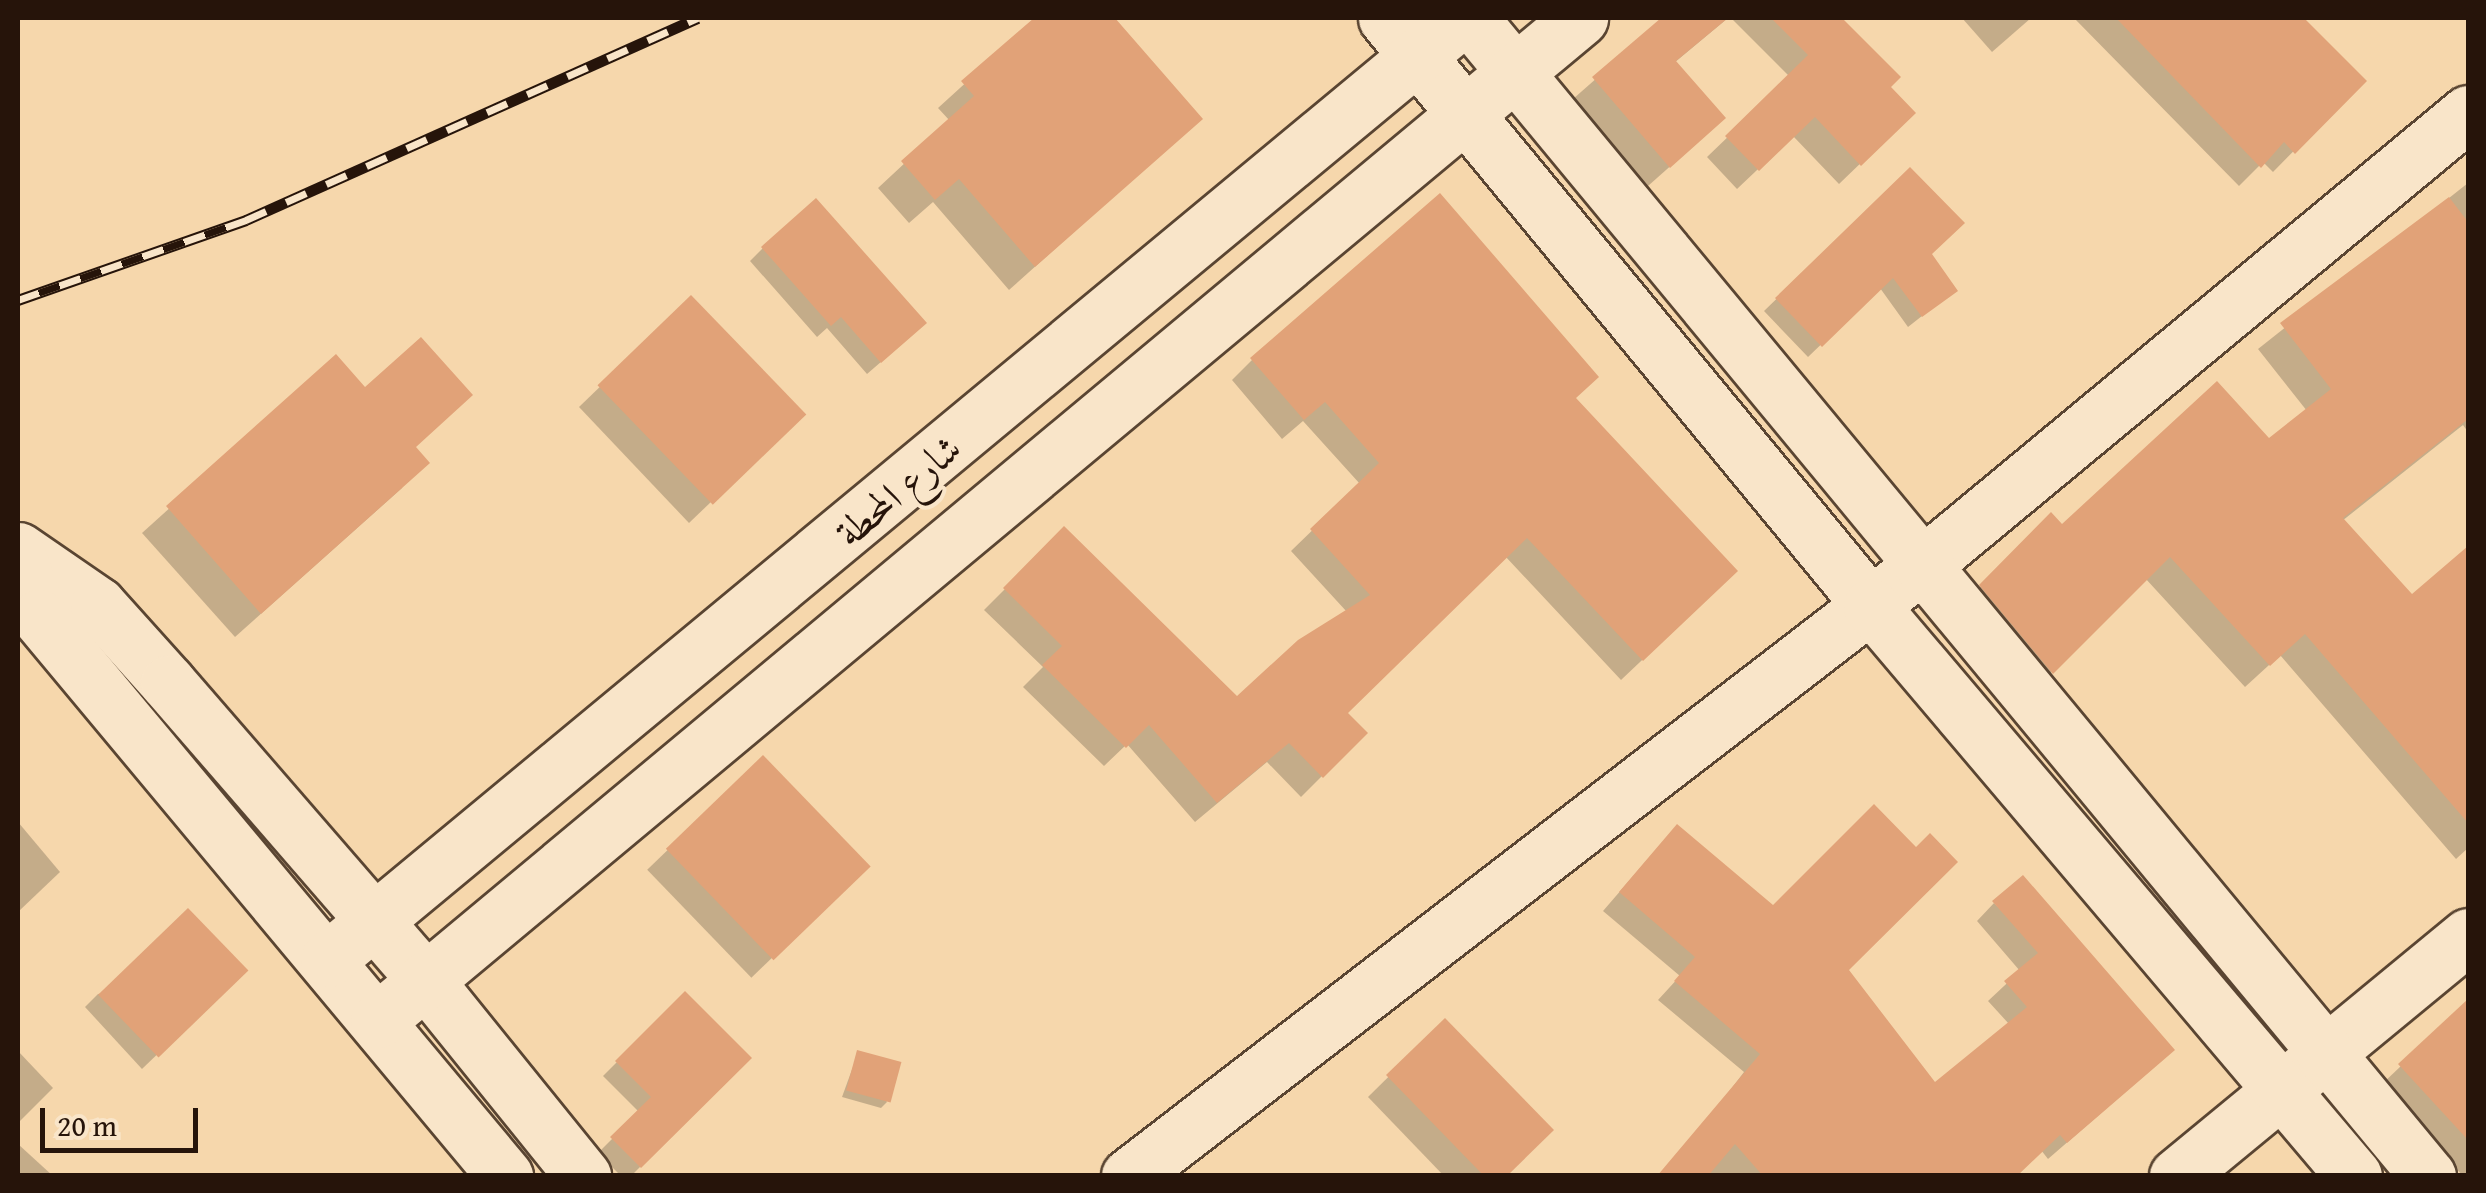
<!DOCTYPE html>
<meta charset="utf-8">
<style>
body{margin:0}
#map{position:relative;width:2486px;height:1193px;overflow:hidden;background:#f6d7ac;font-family:"Gentium Book Plus",Amiri,serif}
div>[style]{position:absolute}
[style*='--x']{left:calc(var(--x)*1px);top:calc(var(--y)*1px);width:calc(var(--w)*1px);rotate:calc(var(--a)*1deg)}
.shadow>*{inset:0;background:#0003;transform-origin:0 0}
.building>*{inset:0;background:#e1a278;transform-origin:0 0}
.roads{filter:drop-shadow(2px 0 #5a4532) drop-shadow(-2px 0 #5a4532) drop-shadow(0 2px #5a4532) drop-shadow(0 -2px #5a4532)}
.minor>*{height:55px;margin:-27.5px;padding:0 27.5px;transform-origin:27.5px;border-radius:27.5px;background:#f9e5c9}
.tertiary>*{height:55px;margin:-27.5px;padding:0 27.5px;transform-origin:27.5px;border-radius:27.5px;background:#f9e5c9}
.secondary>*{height:55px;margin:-27.5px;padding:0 27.5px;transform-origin:27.5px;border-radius:27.5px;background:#f9e5c9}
.rail>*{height:11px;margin-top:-5.5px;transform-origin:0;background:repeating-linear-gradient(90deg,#f9e5c9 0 22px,#26140a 0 44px);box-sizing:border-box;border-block:2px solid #26140a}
span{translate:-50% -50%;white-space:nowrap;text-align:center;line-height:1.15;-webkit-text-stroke:8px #f9e5c9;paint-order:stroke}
.street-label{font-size:40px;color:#26140a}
.frame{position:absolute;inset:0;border:20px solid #26140a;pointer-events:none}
.scale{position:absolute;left:40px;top:1108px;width:158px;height:45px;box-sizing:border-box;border:5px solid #26140a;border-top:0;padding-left:12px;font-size:30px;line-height:35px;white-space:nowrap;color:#26140a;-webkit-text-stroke:8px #f9e5c9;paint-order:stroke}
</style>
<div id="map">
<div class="shadow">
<div style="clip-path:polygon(1037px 18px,1112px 18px,1200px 119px,1009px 290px,933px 202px,909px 223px,878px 188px,950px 121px,938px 108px)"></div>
<div style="clip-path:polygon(1665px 18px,1728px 18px,1674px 63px,1702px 138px,1648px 186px,1573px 99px)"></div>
<div style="clip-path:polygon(1731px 18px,1838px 18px,1897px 77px,1887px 87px,1892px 133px,1839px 184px,1793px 136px,1737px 189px,1707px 157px,1790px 77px)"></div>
<div style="clip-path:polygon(1962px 18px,2031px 18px,1992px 52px)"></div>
<div style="clip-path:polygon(2074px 18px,2301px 18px,2363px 81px,2273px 172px,2263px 162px,2239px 186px)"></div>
<div style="clip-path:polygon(1910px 170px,1929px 254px,1955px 290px,1908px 327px,1880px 288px,1808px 357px,1764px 311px)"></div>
<div style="clip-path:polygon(2468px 183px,2468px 432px,2463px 425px,2342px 521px,2412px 598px,2468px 549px,2468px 848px,2456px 859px,2280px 655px,2245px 687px,2145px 578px,2028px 696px,1957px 610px,2051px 516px,2062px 527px,2269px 441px,2307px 411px,2258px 349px)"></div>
<div style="clip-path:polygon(763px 248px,911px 336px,867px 374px,827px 328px,817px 337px,750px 261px)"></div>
<div style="clip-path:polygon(691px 299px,781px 435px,689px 523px,579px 407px)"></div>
<div style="clip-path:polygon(336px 358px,413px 448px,402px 488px,235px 637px,142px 533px)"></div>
<div style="clip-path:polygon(1252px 360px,1574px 399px,1715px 591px,1621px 680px,1505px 556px,1345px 713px,1365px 733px,1301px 797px,1267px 762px,1195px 822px,1127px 744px,1104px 766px,1023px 687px,1043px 667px,984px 610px,1064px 530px,1237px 700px,1347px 612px,1291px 551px,1360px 484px,1303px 421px,1282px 439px,1232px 380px)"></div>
<div style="left:763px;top:758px;width:150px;height:161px;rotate:46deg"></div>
<div style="clip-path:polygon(18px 822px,60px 872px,18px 912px)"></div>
<div style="clip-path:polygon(1660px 845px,1846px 970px,1934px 1086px,2009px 1024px,1988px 1001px,2020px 971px,1977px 921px,1994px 903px,2154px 1067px,2048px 1159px,2041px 1150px,2014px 1176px,1665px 1176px,1744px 1072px,1658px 1000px,1680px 976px,1603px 911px)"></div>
<div style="clip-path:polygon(244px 971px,142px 1069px,85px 1007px,98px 994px)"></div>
<div style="clip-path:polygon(685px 994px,749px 1058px,631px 1176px,621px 1176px,598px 1153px,639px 1112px,603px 1076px)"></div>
<div style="clip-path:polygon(2468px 1002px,2468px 1176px,2463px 1176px,2380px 1086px)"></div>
<div style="clip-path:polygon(1445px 1021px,1504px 1176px,1444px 1176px,1368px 1097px)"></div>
<div style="clip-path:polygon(18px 1051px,53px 1088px,18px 1123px)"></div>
<div style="clip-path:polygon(858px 1053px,887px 1102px,881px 1108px,842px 1097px)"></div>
<div style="clip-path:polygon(18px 1144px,53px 1176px,18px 1176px)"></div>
</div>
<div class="building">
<div style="clip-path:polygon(1034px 18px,1115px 18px,1203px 119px,1035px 267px,959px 179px,935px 200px,901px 161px,974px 96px,961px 81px)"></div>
<div style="clip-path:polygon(1661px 18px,1728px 18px,1676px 61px,1726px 118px,1670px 168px,1592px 77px)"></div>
<div style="clip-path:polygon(1771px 18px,1842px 18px,1901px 77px,1891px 87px,1916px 113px,1861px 166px,1815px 117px,1759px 171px,1725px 136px,1808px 55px)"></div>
<div style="clip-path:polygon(2116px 18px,2304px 18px,2367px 81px,2295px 154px,2284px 142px,2261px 168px)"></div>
<div style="clip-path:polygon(1910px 167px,1965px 223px,1932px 254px,1958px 291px,1922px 317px,1893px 278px,1822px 347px,1775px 298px)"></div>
<div style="clip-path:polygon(1440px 193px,1599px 377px,1576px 398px,1738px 571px,1643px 661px,1527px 538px,1348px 713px,1368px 733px,1323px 778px,1289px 743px,1217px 803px,1149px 725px,1126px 748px,1042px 665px,1062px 646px,1003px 588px,1064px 526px,1237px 696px,1298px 640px,1370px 595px,1310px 529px,1379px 463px,1325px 402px,1304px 420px,1250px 358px)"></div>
<div style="clip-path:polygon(2449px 197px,2468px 222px,2468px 419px,2343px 518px,2412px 594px,2468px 546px,2468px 823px,2305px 634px,2270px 666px,2170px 557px,2053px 674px,1979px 585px,2051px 512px,2062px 524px,2217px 381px,2269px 438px,2331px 389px,2280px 323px)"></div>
<div style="clip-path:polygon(816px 198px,927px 323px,881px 363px,841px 317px,831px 326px,761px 247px)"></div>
<div style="left:691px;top:295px;width:166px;height:130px;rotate:46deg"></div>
<div style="clip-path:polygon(421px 337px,473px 395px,416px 447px,430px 463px,261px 614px,166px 506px,336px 354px,365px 387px)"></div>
<div style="left:763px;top:755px;width:155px;height:135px;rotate:46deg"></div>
<div style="clip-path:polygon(1874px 804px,1916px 847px,1930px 833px,1958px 862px,1849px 970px,1935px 1082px,2027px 1007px,2004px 981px,2038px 953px,1992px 901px,2023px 875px,2175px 1050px,2067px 1143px,2060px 1135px,2017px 1176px,1763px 1176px,1735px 1144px,1708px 1176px,1657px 1176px,1760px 1054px,1674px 981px,1695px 957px,1619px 892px,1677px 824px,1773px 905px)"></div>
<div style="left:188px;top:908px;width:87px;height:125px;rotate:46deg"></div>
<div style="clip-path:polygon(685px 991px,752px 1058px,641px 1168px,610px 1137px,651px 1097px,615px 1061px)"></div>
<div style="clip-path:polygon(2468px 999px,2468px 1140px,2398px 1064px)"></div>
<div style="clip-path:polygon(1445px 1018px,1554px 1130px,1507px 1176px,1484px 1176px,1386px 1075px)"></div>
<div style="left:857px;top:1050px;width:46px;height:42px;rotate:15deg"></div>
</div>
<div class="roads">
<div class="minor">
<div style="--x:1129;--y:1176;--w:1005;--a:-37.6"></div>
<div style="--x:1925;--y:563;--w:705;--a:-39.65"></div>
<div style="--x:2177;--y:1176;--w:377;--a:-39.5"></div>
</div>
<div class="tertiary">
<div style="--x:1386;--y:18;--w:762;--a:50.48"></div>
<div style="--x:1871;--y:606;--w:747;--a:49.72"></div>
<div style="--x:1470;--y:18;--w:1503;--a:50.4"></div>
</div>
<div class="secondary">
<div style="--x:18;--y:550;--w:97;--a:34.5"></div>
<div style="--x:98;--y:605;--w:105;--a:48.1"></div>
<div style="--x:168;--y:683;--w:393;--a:49.1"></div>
<div style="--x:425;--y:980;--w:252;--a:51.1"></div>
<div style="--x:18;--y:555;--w:65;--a:71.3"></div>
<div style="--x:39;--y:617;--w:728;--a:50.18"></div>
<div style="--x:328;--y:959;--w:1474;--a:-39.66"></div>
<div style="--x:378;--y:1020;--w:1565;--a:-39.81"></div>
</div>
</div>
<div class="rail">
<div style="--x:18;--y:300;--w:242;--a:-19.3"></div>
<div style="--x:246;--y:220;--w:495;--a:-24.1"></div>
</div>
<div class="street-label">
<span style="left:898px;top:490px;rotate:-40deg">شارع المحطة</span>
</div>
<div class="frame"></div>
<div class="scale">20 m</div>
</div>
